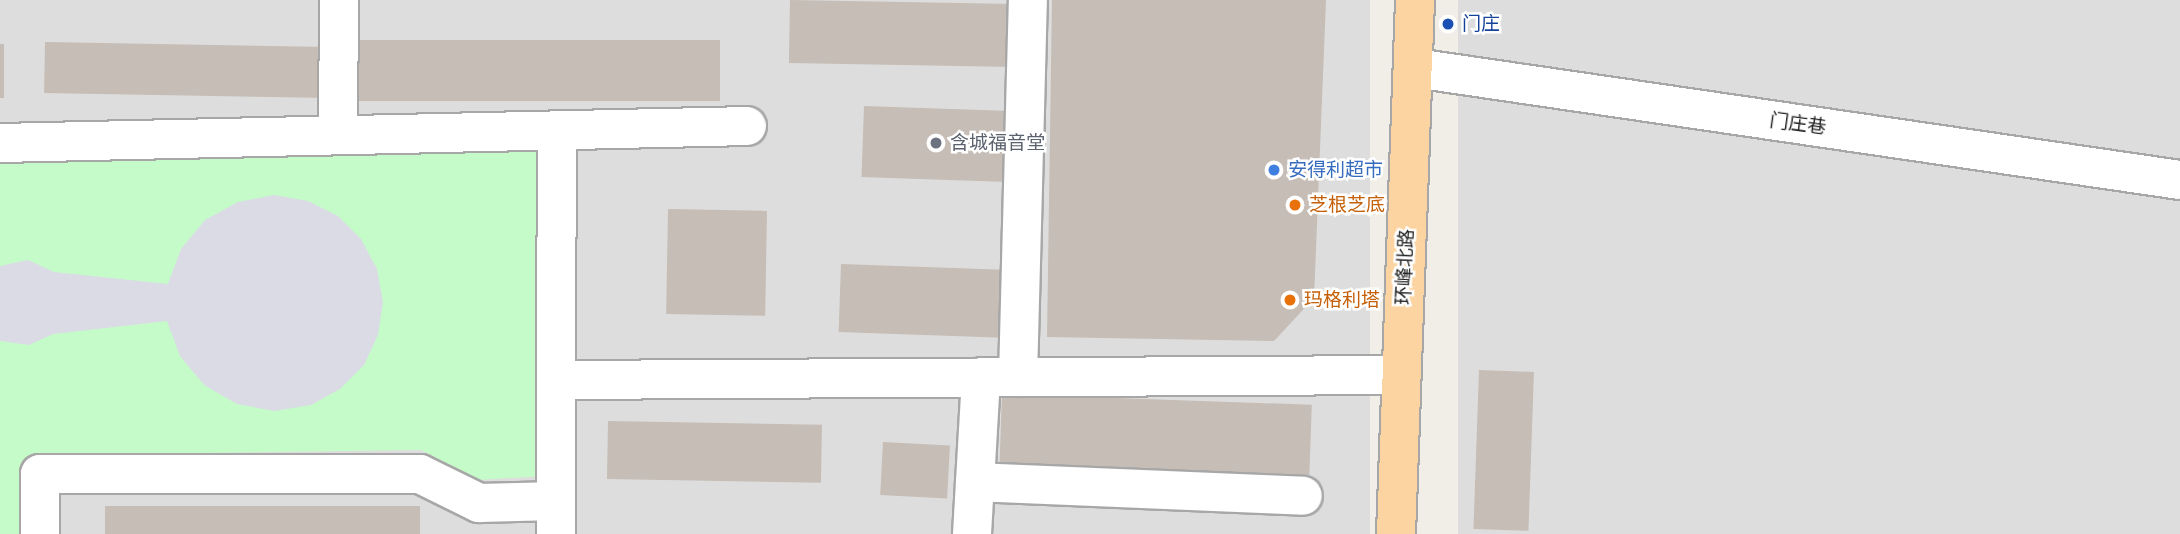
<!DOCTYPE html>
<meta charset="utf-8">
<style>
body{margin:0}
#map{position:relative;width:2180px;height:534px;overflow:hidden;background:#f1ede7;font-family:Rubik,"Noto Sans SC",sans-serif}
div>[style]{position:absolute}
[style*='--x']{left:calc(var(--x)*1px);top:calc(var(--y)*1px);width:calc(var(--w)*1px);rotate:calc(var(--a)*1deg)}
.residential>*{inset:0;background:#dedddd;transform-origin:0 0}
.park>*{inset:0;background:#c5fac9}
.plaza>*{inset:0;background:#dbdbe6}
.building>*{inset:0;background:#c5bdb6;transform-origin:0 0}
.roads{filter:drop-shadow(2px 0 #a7a7a7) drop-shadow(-2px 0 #a7a7a7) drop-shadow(0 2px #a7a7a7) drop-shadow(0 -2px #a7a7a7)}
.minor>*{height:38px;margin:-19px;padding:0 19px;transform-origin:19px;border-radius:19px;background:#fff}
.major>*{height:38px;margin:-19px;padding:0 19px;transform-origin:19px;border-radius:19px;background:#fcd4a1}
.dots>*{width:19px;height:19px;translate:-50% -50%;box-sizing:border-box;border:4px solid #fff;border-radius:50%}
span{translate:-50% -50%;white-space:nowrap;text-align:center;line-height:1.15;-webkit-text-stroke:5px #fff;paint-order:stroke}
.transit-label{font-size:19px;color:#164399}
.left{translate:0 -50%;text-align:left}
.street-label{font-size:19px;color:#202020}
.worship-label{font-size:19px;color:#5b616d}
.shop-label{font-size:19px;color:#366cbe}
.food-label{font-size:19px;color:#c56008}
</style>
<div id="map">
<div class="residential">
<div style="left:0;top:0;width:1370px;height:534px"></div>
<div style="left:1458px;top:0;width:722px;height:534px"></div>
</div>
<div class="park">
<div style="clip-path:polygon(541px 140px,547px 476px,477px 480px,421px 450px,54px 455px,20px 492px,21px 534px,0 534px,0 155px)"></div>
</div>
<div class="plaza">
<div style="clip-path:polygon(274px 195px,308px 201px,338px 216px,361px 239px,377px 269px,383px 302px,378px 335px,364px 365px,340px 389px,311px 405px,274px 411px,237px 404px,204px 385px,180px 356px,167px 321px,53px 334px,29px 345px,0 341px,0 266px,28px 260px,54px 272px,168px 284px,181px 249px,205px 220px,238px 202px)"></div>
</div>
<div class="building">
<div style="left:790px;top:0;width:225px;height:63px;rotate:1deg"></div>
<div style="clip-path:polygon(1052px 0,1326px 0,1314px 298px,1274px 341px,1047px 337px)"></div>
<div style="left:720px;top:40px;width:61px;height:374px;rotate:90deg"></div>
<div style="left:45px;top:42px;width:285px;height:51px;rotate:1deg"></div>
<div style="left:0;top:44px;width:4px;height:54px"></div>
<div style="left:864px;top:106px;width:146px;height:71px;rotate:2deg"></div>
<div style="left:668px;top:209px;width:99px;height:105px;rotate:1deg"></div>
<div style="left:841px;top:264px;width:179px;height:68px;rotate:2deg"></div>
<div style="left:1479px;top:370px;width:55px;height:159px;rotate:2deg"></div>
<div style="left:1002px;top:394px;width:310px;height:70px;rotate:2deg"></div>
<div style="left:608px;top:421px;width:214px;height:58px;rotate:1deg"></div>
<div style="left:883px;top:442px;width:67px;height:53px;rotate:3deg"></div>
<div style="left:105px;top:506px;width:315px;height:28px"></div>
</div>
<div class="roads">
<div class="minor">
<div style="--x:1415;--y:68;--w:773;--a:8.33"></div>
<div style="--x:338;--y:135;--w:135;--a:-89.6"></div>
<div style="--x:0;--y:143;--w:747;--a:-1.3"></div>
<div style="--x:1018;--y:377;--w:377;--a:-88.5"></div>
<div style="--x:557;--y:380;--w:843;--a:-0.34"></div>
<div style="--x:975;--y:482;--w:328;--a:2.4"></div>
<div style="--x:40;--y:534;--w:60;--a:-90"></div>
<div style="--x:40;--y:474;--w:380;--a:0"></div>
<div style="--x:420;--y:474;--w:66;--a:26.2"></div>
<div style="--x:479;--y:503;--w:77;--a:-1.5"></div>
<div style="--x:556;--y:534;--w:403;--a:-89.9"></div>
<div style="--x:972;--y:534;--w:157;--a:-86.7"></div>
</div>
<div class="major">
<div style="--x:1396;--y:534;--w:534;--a:-87.96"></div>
</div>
</div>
<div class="dots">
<div style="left:1448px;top:24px;background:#1a4fb4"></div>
<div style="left:936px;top:143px;background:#6b7280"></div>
<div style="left:1274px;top:170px;background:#3f7fe0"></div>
<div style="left:1295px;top:205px;background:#e8710a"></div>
<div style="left:1290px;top:300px;background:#e8710a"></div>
</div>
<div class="transit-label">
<span class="left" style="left:1462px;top:24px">门庄</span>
</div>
<div class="street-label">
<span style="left:1798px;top:124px;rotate:8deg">门庄巷</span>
<span style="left:1405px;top:267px;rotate:-87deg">环峰北路</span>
</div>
<div class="worship-label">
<span class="left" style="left:950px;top:143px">含城福音堂</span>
</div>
<div class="shop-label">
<span class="left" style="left:1288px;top:170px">安得利超市</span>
</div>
<div class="food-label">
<span class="left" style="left:1309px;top:205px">芝根芝底</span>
<span class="left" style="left:1304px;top:300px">玛格利塔</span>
</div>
</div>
